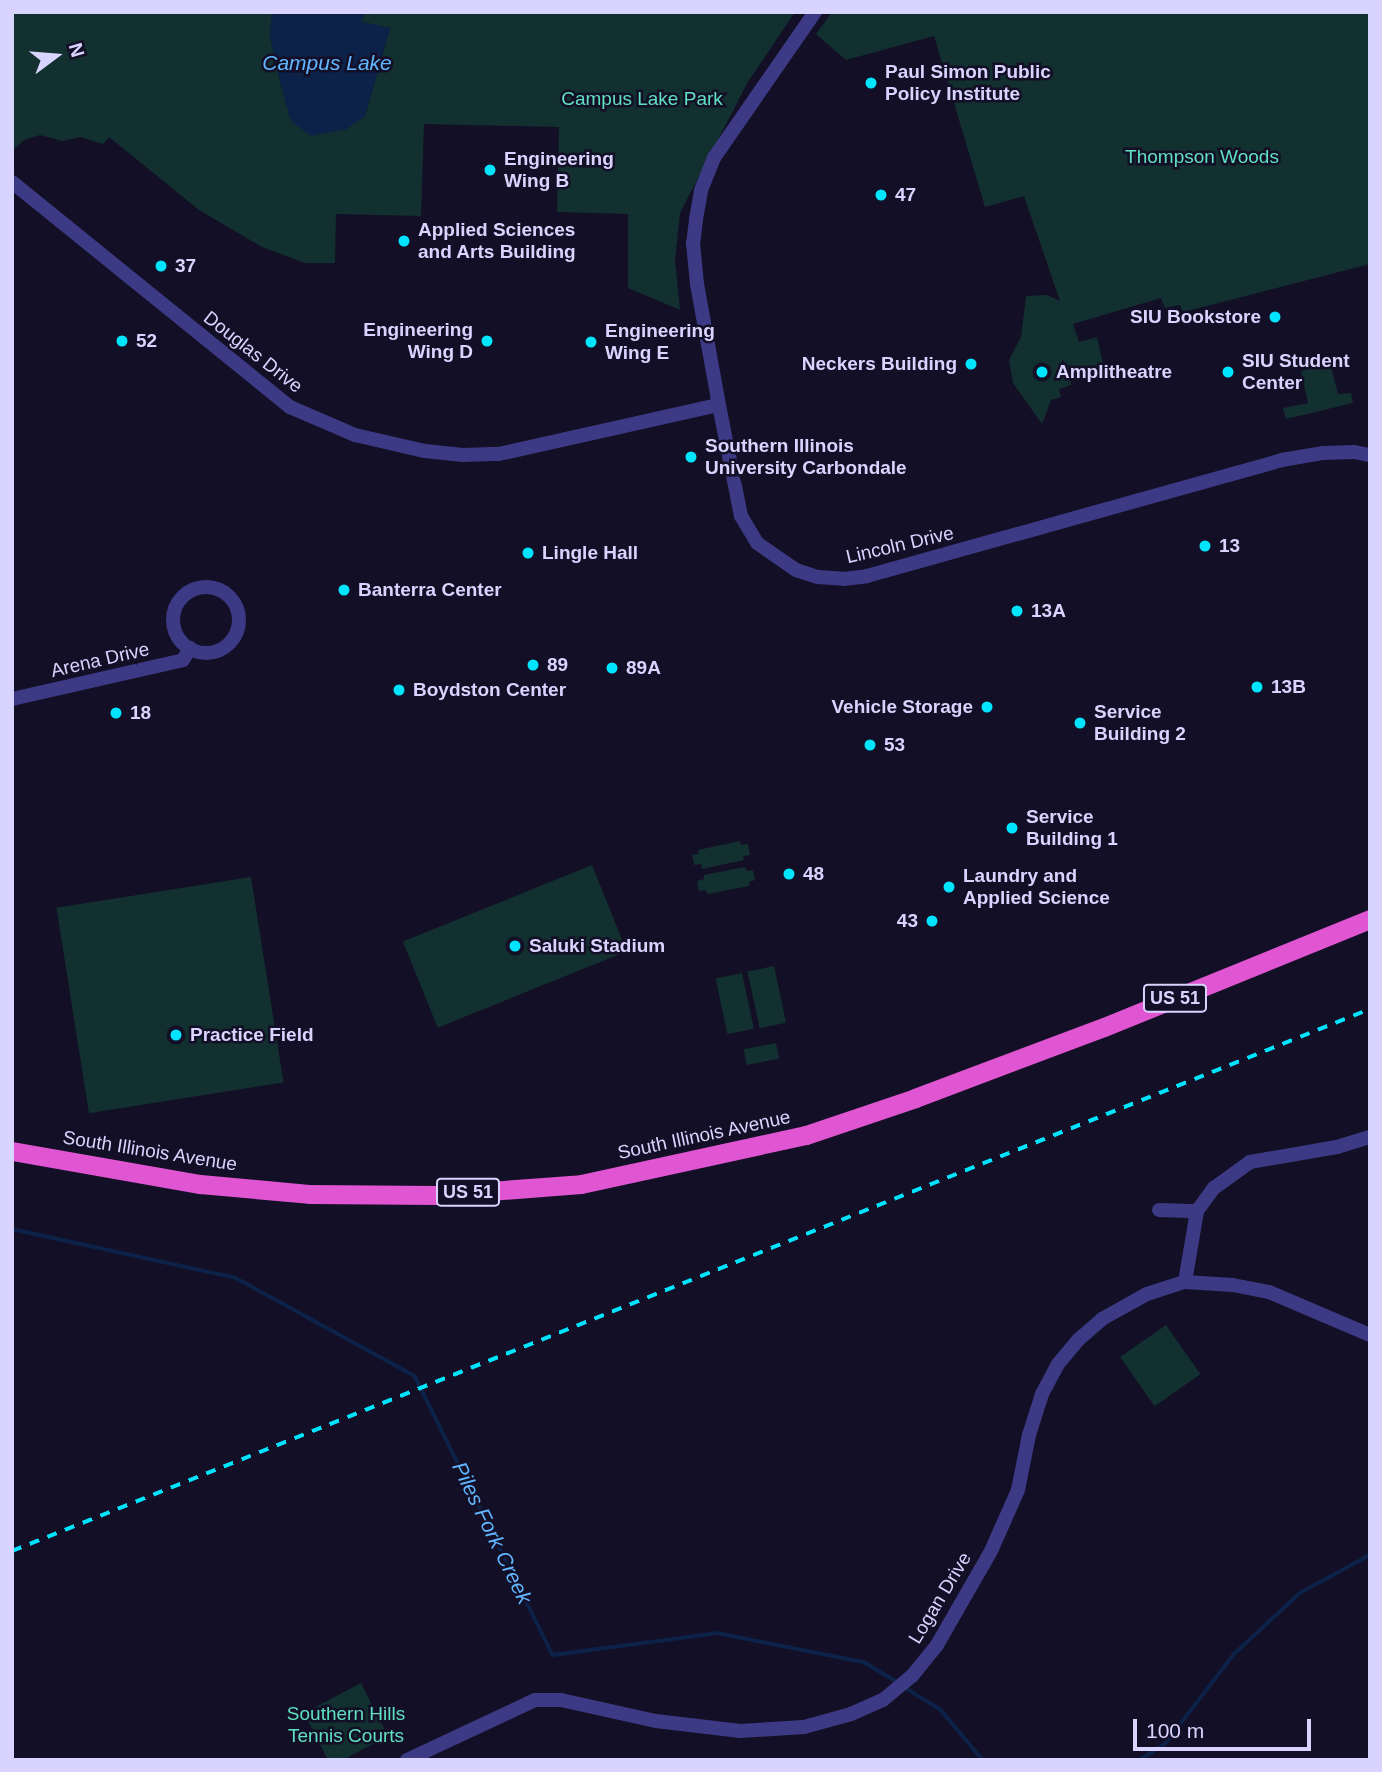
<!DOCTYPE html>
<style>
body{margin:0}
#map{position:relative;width:1382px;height:1772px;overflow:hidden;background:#130f26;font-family:Helvetica,sans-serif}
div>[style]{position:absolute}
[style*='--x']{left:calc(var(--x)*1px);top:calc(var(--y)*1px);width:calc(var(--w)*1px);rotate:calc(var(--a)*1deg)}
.green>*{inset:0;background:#12302f;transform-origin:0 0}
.water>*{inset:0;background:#0c2248}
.stream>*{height:3.5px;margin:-1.75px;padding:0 1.75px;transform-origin:1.75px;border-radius:1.75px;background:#0c2248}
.tertiary>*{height:14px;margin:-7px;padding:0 7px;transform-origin:7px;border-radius:7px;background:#3d3a85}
.tertiary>.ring{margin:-7px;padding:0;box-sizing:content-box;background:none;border:14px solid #3d3a85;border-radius:50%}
.trunk>*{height:19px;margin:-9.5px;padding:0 9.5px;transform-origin:9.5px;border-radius:9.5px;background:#e055d1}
.rail>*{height:3.5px;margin-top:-1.75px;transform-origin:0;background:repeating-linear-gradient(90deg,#00e5ff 0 10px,transparent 0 19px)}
.dots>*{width:19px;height:19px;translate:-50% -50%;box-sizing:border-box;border:4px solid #130f26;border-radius:50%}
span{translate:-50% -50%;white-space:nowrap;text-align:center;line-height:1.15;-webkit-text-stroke:5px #130f26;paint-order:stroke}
.shield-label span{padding:2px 5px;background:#130f26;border:2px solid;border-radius:5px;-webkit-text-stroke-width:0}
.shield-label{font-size:18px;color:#d9d4ff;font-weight:700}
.poi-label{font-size:19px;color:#d9d4ff;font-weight:700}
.left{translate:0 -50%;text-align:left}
.right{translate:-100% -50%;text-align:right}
.park-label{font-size:19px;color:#5fe0c0}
.street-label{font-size:19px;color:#d9d4ff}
.water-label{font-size:21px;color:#62b6ff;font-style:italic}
.frame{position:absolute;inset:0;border:14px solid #d9d4ff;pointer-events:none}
.north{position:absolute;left:21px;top:21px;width:70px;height:70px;-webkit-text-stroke:5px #130f26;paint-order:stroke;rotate:74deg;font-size:19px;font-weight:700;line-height:28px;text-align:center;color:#d9d4ff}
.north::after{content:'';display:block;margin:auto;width:24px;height:32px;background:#d9d4ff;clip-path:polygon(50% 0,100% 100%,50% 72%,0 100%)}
.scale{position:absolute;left:1133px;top:1719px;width:178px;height:32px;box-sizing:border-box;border:4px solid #d9d4ff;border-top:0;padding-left:9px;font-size:21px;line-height:24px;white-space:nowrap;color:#d9d4ff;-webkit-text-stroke:5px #130f26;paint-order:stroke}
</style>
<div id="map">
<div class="green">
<div style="clip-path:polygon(12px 12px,272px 12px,270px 34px,275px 62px,290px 118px,294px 123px,365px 116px,390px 28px,362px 22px,364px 12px,795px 12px,748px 82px,680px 213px,675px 261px,680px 310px,628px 288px,628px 214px,557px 212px,559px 127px,424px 124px,421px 216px,336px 214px,335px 263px,305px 263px,262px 247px,199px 210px,109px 137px,103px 144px,80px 137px,62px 141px,40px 135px,24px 140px,12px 151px)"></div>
<div style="clip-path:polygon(832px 12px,1370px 12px,1370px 264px,1183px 312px,1180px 305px,1165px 308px,1161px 298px,1073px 324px,1079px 342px,1097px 337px,1104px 368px,1070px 377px,1071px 385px,1059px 389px,1061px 397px,1051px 400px,1042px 424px,1013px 383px,1009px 360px,1021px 337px,1026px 296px,1047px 295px,1060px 301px,1024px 196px,985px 207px,934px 36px,846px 60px,816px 34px)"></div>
<div style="clip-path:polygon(1330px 363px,1338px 394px,1351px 393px,1353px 403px,1286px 419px,1283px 408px,1308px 403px,1301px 371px)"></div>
<div style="clip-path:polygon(740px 841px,741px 845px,748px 844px,750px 855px,743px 856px,744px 860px,702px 869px,701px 864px,694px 865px,692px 855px,699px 854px,698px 850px)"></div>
<div style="left:592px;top:865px;width:93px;height:204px;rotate:68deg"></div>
<div style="clip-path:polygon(745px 867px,747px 871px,753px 870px,755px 880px,749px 882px,749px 886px,708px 894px,706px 890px,699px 891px,697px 881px,704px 879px,704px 875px)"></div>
<div style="left:251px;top:877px;width:208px;height:197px;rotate:81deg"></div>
<div style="left:774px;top:966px;width:58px;height:27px;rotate:78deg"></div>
<div style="left:742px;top:973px;width:57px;height:27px;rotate:78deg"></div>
<div style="left:776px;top:1043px;width:16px;height:33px;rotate:79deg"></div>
<div style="left:1166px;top:1325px;width:60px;height:56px;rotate:55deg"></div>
<div style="clip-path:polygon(361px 1683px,388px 1736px,343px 1760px,328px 1760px,304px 1713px)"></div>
</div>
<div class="water">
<div style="clip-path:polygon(272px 12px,364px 12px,362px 22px,390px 28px,365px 116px,347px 129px,311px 136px,294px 123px,290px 118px,275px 62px,270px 34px)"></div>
</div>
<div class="stream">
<div style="--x:12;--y:1229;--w:229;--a:12.3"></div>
<div style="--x:236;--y:1278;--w:204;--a:28.7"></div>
<div style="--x:415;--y:1376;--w:311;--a:63.7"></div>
<div style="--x:553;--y:1655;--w:165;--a:-7.6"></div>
<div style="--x:717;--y:1633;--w:150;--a:11.2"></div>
<div style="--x:864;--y:1662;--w:39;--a:31"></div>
<div style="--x:906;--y:1688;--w:40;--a:32"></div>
<div style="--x:940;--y:1709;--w:67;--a:49.9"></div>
<div style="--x:1140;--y:1760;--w:30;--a:-33"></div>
<div style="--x:1165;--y:1744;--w:113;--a:-52.5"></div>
<div style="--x:1234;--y:1654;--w:90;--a:-42.7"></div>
<div style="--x:1300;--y:1593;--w:80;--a:-28.5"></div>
</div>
<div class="tertiary">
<div style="--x:815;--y:12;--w:178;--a:124.7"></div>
<div style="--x:714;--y:158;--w:35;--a:112"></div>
<div style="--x:701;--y:191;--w:29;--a:100"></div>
<div style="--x:696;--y:220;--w:23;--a:97"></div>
<div style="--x:693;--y:243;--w:41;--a:84.4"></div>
<div style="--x:697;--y:284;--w:123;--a:79.7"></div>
<div style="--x:719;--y:405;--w:113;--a:78.8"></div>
<div style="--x:741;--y:516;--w:31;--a:59"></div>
<div style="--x:757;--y:543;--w:47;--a:34.7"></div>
<div style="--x:796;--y:570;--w:23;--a:18"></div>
<div style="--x:818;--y:577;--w:26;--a:4"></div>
<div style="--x:844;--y:579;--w:23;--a:-7"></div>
<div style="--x:867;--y:576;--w:431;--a:-15.6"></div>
<div style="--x:1282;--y:460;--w:42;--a:-9.7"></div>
<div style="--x:1323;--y:453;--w:31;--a:-2"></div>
<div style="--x:1354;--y:452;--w:16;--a:11"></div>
<div style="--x:12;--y:182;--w:358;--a:39"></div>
<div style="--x:290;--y:407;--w:71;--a:23.3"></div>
<div style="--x:355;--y:435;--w:72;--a:12.9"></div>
<div style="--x:425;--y:451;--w:38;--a:6"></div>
<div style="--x:463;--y:455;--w:36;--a:-2"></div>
<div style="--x:499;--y:454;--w:225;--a:-12.6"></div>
<div class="ring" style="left:173px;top:587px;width:52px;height:52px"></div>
<div style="--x:12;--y:699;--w:175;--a:-12.8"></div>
<div style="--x:183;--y:660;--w:14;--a:-60"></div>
<div style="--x:1159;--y:1210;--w:38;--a:2"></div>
<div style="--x:1185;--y:1282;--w:72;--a:-80.4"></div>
<div style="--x:1197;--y:1211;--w:29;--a:-54"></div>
<div style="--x:1214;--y:1188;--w:44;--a:-35.8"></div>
<div style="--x:1250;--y:1162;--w:88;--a:-9.8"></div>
<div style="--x:1337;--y:1147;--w:34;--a:-17"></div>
<div style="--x:407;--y:1760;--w:141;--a:-25.1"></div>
<div style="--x:535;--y:1700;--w:26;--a:0"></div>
<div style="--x:561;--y:1700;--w:97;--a:12.5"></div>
<div style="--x:656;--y:1721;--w:85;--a:6.8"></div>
<div style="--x:740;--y:1731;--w:64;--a:-3.6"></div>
<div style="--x:804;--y:1727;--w:49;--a:-15.5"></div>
<div style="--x:851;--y:1714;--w:35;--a:-24"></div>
<div style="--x:883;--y:1700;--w:38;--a:-40"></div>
<div style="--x:912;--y:1676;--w:40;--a:-51"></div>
<div style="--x:937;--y:1645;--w:108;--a:-60.1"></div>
<div style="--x:991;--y:1551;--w:67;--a:-66.1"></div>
<div style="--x:1018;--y:1490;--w:56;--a:-78.7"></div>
<div style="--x:1029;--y:1435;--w:43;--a:-72.4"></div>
<div style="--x:1042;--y:1394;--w:34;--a:-62"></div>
<div style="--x:1058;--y:1364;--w:31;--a:-50"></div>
<div style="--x:1078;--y:1340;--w:32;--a:-41"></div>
<div style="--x:1102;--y:1319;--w:51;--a:-29.1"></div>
<div style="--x:1147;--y:1294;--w:40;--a:-18"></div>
<div style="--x:1185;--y:1282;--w:48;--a:3.6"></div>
<div style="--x:1233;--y:1285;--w:37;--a:11"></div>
<div style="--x:1269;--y:1292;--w:110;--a:23.1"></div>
</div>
<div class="trunk">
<div style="--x:12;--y:1151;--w:191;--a:10"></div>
<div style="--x:200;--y:1184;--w:109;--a:5.2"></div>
<div style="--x:309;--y:1194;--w:127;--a:0.5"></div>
<div style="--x:436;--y:1195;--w:145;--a:-4.3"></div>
<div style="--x:581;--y:1184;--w:230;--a:-12.3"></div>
<div style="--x:806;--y:1135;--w:115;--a:-18.7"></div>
<div style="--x:915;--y:1098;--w:202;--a:-20.6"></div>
<div style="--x:1104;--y:1027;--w:287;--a:-22.1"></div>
</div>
<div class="rail">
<div style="--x:12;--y:1551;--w:1462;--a:-21.76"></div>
</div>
<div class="dots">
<div style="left:871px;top:83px;background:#00e5ff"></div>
<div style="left:490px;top:170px;background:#00e5ff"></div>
<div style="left:881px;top:195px;background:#00e5ff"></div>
<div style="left:404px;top:241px;background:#00e5ff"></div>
<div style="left:161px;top:266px;background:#00e5ff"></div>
<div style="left:1275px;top:317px;background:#00e5ff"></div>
<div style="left:122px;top:341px;background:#00e5ff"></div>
<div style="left:487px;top:341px;background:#00e5ff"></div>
<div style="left:591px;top:342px;background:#00e5ff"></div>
<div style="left:971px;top:364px;background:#00e5ff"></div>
<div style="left:1042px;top:372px;background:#00e5ff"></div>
<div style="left:1228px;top:372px;background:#00e5ff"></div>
<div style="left:691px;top:457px;background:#00e5ff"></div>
<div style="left:1205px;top:546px;background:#00e5ff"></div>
<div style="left:528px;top:553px;background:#00e5ff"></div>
<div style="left:344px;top:590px;background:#00e5ff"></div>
<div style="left:1017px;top:611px;background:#00e5ff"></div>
<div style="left:533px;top:665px;background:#00e5ff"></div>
<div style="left:612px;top:668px;background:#00e5ff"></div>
<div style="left:1257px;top:687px;background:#00e5ff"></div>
<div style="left:399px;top:690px;background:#00e5ff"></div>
<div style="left:987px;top:707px;background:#00e5ff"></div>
<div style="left:116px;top:713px;background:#00e5ff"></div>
<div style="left:1080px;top:723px;background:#00e5ff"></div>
<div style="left:870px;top:745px;background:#00e5ff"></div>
<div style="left:1012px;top:828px;background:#00e5ff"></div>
<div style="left:789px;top:874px;background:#00e5ff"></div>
<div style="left:949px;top:887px;background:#00e5ff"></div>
<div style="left:932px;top:921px;background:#00e5ff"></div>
<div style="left:515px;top:946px;background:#00e5ff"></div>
<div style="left:176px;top:1035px;background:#00e5ff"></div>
</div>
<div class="shield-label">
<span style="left:1175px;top:998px">US 51</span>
<span style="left:468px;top:1192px">US 51</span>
</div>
<div class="poi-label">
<span class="left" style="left:885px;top:83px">Paul Simon Public<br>Policy Institute</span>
<span class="left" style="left:504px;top:170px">Engineering<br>Wing B</span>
<span class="left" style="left:895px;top:195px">47</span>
<span class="left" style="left:418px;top:241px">Applied Sciences<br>and Arts Building</span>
<span class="left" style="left:175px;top:266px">37</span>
<span class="right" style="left:1261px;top:317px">SIU Bookstore</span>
<span class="right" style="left:473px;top:341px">Engineering<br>Wing D</span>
<span class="left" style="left:605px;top:342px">Engineering<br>Wing E</span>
<span class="left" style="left:136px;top:341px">52</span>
<span class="left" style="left:1242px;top:372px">SIU Student<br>Center</span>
<span class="right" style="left:957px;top:364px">Neckers Building</span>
<span class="left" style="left:1056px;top:372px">Amplitheatre</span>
<span class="left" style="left:705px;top:457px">Southern Illinois<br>University Carbondale</span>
<span class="left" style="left:1219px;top:546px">13</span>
<span class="left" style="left:542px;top:553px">Lingle Hall</span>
<span class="left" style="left:358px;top:590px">Banterra Center</span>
<span class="left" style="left:1031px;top:611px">13A</span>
<span class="left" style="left:547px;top:665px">89</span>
<span class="left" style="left:626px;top:668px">89A</span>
<span class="left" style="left:1271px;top:687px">13B</span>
<span class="left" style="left:413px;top:690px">Boydston Center</span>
<span class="right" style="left:973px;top:707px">Vehicle Storage</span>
<span class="left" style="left:1094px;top:723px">Service<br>Building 2</span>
<span class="left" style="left:130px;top:713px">18</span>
<span class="left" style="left:884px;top:745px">53</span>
<span class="left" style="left:1026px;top:828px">Service<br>Building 1</span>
<span class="left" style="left:803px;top:874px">48</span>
<span class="left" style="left:963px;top:887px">Laundry and<br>Applied Science</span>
<span class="right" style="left:918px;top:921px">43</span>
<span class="left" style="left:529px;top:946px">Saluki Stadium</span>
<span class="left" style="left:190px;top:1035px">Practice Field</span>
</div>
<div class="park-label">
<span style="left:642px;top:99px">Campus Lake Park</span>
<span style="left:1202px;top:157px">Thompson Woods</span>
<span style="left:346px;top:1725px">Southern Hills<br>Tennis Courts</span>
</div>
<div class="street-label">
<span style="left:253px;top:352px;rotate:38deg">Douglas Drive</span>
<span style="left:900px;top:545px;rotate:-13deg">Lincoln Drive</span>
<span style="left:100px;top:660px;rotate:-13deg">Arena Drive</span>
<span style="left:704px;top:1135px;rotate:-12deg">South Illinois Avenue</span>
<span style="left:150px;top:1151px;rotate:9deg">South Illinois Avenue</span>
<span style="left:940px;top:1598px;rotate:-59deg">Logan Drive</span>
</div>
<div class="water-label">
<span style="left:327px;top:63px">Campus Lake</span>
<span style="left:492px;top:1533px;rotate:64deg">Piles Fork Creek</span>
</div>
<div class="frame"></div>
<div class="north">N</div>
<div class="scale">100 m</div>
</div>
